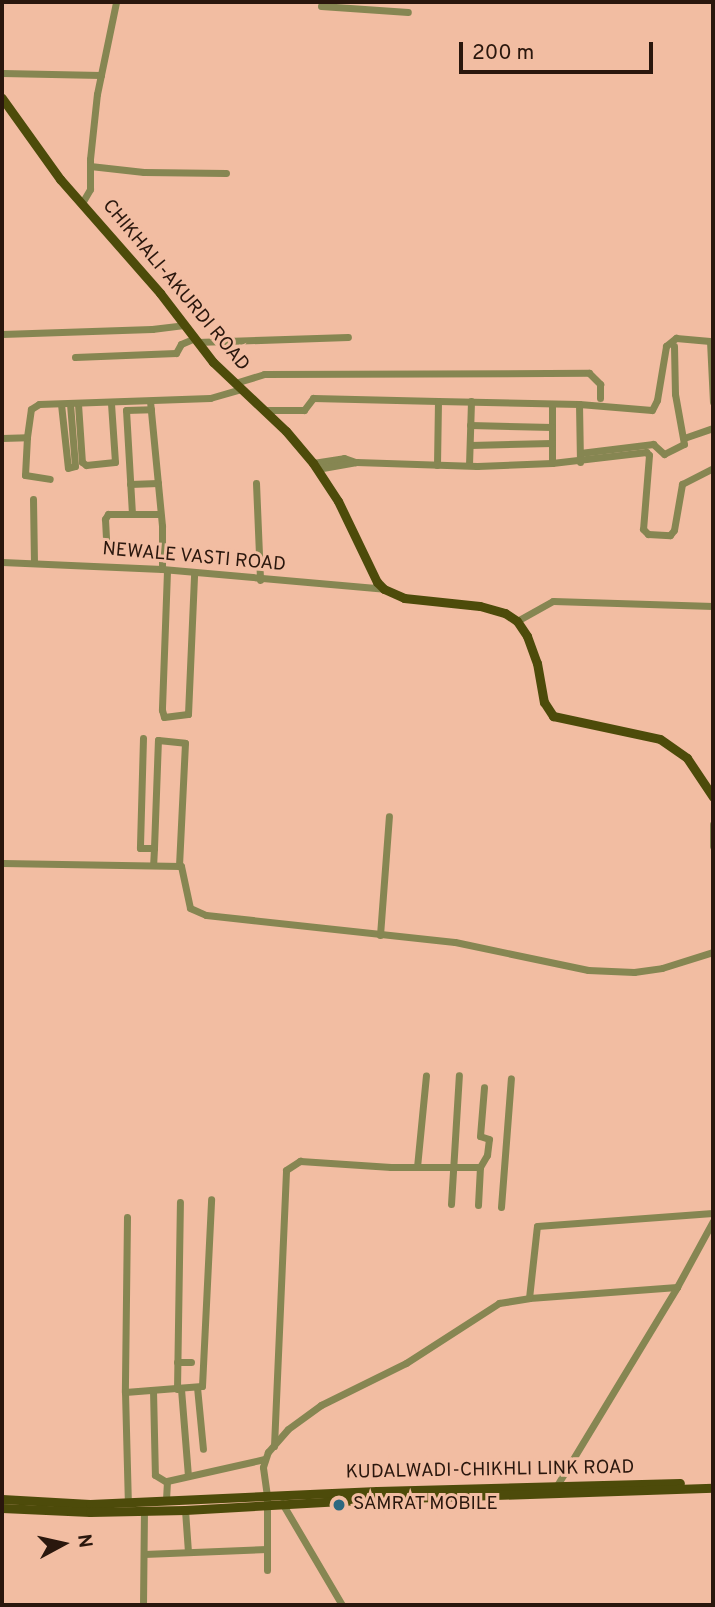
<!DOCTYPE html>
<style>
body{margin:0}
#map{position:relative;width:715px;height:1607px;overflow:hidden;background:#f2bda2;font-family:Overpass,sans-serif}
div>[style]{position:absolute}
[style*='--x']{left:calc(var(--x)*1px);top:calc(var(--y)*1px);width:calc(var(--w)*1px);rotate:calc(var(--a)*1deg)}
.minor>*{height:7px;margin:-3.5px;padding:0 3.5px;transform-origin:3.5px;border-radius:3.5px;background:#868652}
.major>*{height:9px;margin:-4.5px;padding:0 4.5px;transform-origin:4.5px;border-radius:4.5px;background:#4d4b0a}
.dots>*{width:19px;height:19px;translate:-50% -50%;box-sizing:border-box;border:4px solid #f2bda2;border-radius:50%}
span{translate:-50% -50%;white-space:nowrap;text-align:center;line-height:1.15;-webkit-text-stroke:6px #f2bda2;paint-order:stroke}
.street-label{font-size:19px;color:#2a170d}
.poi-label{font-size:19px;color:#2a170d}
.left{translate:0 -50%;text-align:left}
.frame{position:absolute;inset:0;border:4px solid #2a170d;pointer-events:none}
.north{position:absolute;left:28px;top:1509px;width:70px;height:70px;-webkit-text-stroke:5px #f2bda2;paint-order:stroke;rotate:82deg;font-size:19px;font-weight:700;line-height:28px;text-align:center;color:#2a170d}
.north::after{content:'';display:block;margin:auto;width:24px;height:32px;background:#2a170d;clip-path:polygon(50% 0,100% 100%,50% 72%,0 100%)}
.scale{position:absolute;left:459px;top:42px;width:194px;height:32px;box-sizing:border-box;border:4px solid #2a170d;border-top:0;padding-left:9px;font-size:21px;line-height:24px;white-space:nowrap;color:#2a170d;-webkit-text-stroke:5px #f2bda2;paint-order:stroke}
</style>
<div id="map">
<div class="minor">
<div style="--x:321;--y:6;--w:87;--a:3.9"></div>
<div style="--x:2;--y:73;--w:99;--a:1.2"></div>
<div style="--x:90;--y:166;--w:54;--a:6.3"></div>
<div style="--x:144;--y:172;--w:82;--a:0.7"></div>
<div style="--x:82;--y:203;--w:16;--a:-60"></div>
<div style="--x:90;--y:189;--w:30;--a:-90"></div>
<div style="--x:90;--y:159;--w:65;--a:-83.9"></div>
<div style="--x:97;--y:94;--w:94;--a:-78.3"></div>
<div style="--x:2;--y:334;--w:150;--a:-1.9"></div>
<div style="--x:152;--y:329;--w:32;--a:-7"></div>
<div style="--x:197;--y:342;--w:151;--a:-1.9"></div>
<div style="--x:75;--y:357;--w:101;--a:-2.3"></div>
<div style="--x:176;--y:353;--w:10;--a:-61"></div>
<div style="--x:181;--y:344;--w:15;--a:-23"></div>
<div style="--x:235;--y:383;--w:30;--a:-17"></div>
<div style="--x:264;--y:374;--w:325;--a:-0.2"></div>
<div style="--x:589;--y:373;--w:16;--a:45"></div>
<div style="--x:600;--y:384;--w:14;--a:90"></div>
<div style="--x:150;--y:401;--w:126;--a:84.5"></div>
<div style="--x:162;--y:526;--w:43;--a:90"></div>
<div style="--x:61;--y:404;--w:64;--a:83.8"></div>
<div style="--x:68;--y:468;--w:7;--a:-16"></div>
<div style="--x:75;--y:466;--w:62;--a:-94.6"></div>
<div style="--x:78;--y:404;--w:58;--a:86.1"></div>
<div style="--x:82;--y:462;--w:5;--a:37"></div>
<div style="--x:86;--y:465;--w:29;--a:-6"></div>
<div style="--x:115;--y:462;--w:59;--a:-93.9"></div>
<div style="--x:552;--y:404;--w:59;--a:90"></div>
<div style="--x:579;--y:404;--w:73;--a:4.7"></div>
<div style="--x:652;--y:410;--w:11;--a:-63"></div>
<div style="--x:657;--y:400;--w:55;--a:-80.5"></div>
<div style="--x:666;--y:346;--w:13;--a:-39"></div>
<div style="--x:676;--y:338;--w:34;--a:5"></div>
<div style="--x:710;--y:341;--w:61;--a:87.2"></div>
<div style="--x:264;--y:410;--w:40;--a:0"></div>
<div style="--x:304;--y:410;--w:15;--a:-53"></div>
<div style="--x:313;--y:398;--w:125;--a:1.4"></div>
<div style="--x:470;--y:425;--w:82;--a:1.4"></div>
<div style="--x:27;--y:437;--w:38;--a:93"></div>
<div style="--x:25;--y:475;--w:25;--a:9"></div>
<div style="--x:2;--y:438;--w:25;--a:-2"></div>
<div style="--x:27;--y:437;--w:28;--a:-82"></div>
<div style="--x:31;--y:409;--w:9;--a:-32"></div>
<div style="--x:39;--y:404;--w:171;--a:-2"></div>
<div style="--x:210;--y:398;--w:32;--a:-16"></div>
<div style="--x:684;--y:438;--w:31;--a:-19"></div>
<div style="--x:470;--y:445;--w:82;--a:-1.4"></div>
<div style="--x:580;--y:453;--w:74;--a:-7"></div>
<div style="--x:653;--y:444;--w:15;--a:42"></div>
<div style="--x:664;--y:454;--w:22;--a:-27"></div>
<div style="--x:684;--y:444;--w:51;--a:-100.2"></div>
<div style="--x:675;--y:394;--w:48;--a:-91.2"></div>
<div style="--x:313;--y:463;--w:31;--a:-9"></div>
<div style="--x:344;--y:458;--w:12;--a:20"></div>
<div style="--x:437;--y:465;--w:64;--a:-89.1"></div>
<div style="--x:438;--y:401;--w:141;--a:1.2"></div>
<div style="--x:579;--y:404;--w:58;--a:89"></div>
<div style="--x:469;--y:465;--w:64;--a:-88.2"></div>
<div style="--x:317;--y:469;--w:40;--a:-10"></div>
<div style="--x:356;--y:462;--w:121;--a:1.9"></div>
<div style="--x:477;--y:466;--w:75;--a:-2.3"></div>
<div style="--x:552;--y:463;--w:95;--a:-6.7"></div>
<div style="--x:646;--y:452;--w:4;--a:45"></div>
<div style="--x:649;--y:455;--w:74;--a:94.6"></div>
<div style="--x:643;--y:529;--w:7;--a:45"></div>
<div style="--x:648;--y:534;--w:22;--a:3"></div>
<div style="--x:670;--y:535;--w:6;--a:-51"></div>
<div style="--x:674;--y:530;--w:47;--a:-80.1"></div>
<div style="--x:682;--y:484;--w:35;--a:-27"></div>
<div style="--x:256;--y:483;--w:97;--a:87.6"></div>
<div style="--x:130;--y:484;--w:28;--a:-2"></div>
<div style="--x:33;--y:499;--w:64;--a:89.1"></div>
<div style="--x:132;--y:514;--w:104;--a:-93.3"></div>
<div style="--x:126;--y:410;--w:25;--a:-2"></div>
<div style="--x:106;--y:538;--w:19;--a:-93"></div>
<div style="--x:105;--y:519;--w:6;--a:-59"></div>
<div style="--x:108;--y:514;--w:52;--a:0"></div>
<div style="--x:2;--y:562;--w:160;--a:2.5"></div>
<div style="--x:162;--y:569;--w:223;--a:5.1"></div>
<div style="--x:167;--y:571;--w:139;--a:92.1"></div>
<div style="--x:162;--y:710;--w:7;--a:74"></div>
<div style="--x:164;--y:717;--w:24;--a:-7"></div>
<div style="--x:188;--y:714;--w:140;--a:-87.5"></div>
<div style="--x:517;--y:621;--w:41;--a:-29.1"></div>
<div style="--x:553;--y:601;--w:160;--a:1.8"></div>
<div style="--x:143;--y:738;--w:110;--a:91.6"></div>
<div style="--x:140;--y:848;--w:14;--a:0"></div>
<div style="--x:154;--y:848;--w:17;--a:93"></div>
<div style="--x:713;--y:824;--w:22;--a:90"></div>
<div style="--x:154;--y:848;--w:108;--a:-87.9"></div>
<div style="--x:158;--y:740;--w:27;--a:6"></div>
<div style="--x:185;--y:743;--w:123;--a:92.8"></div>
<div style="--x:2;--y:863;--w:179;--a:1"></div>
<div style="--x:181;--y:866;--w:43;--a:77.9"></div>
<div style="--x:190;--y:908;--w:17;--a:24"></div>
<div style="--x:206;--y:915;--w:250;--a:6.2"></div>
<div style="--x:455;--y:942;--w:136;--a:11.9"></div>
<div style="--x:588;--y:970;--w:46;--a:2.5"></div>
<div style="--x:634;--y:972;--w:28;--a:-8"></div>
<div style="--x:662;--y:968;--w:53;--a:-17.4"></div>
<div style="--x:380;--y:935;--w:119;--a:-85.7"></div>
<div style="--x:417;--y:1167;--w:92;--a:-84.4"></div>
<div style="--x:451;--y:1204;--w:129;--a:-86.5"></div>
<div style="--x:478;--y:1205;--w:38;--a:-87"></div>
<div style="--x:480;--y:1167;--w:14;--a:-60"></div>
<div style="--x:487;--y:1155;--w:16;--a:-83"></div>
<div style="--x:489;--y:1139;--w:9;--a:-162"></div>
<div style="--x:480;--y:1136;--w:49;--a:-85.3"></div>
<div style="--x:501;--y:1207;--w:129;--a:-85.6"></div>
<div style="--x:127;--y:1217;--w:175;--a:90.7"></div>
<div style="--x:125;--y:1392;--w:111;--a:88.5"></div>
<div style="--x:677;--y:1287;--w:148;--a:175.7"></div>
<div style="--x:529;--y:1298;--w:72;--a:-83.7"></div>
<div style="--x:537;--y:1226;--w:176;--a:-4.2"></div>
<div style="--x:177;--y:1362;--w:14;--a:0"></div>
<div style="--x:197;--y:1387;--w:62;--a:84.5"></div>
<div style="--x:177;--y:1389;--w:187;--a:-89.1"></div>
<div style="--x:181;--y:1389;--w:87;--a:85.4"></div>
<div style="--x:153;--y:1390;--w:85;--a:88.7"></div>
<div style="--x:155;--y:1475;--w:12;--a:31"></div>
<div style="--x:125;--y:1392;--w:77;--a:-4.5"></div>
<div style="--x:202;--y:1386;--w:187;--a:-87.2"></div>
<div style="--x:274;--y:1446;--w:276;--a:-87.5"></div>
<div style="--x:286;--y:1170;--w:17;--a:-33"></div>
<div style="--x:300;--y:1161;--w:91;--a:3.8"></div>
<div style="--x:391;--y:1167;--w:89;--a:0"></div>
<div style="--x:556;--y:1487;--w:234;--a:-58.8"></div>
<div style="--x:677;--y:1287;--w:75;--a:-61.4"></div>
<div style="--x:166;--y:1500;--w:19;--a:-87"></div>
<div style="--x:167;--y:1481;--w:100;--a:-12.7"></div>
<div style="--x:282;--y:1503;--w:118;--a:59.5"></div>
<div style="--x:185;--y:1510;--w:42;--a:85.9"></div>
<div style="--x:144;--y:1554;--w:123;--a:-2.3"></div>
<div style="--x:267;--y:1570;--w:74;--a:-90"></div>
<div style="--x:267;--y:1496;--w:29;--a:-98"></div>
<div style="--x:263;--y:1467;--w:16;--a:-72"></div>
<div style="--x:268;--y:1452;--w:30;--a:-49"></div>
<div style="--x:288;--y:1429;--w:41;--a:-36"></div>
<div style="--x:321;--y:1405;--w:95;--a:-26.3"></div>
<div style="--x:406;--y:1363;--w:111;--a:-32.8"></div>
<div style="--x:499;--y:1303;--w:30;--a:-9"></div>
<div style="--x:143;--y:1605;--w:94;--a:-89.4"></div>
</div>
<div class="major">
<div style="--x:2;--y:98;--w:100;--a:54.4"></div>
<div style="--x:60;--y:179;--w:152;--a:48.7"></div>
<div style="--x:160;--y:293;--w:87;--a:52.5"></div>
<div style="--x:213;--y:362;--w:100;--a:43.4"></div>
<div style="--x:286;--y:431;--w:42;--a:49.8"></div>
<div style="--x:313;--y:463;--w:45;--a:56.7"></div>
<div style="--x:338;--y:501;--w:90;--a:64.3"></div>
<div style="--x:377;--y:582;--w:10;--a:45"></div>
<div style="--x:384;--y:589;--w:22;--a:24"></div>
<div style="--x:404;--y:598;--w:76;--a:6"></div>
<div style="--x:480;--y:606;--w:26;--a:16"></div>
<div style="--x:505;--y:613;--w:14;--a:34"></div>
<div style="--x:517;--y:621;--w:18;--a:56"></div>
<div style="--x:527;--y:636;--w:29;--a:70"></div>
<div style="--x:537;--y:663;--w:40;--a:80"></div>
<div style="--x:544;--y:702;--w:17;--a:57"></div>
<div style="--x:553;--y:716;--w:109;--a:12.1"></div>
<div style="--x:660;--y:739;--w:33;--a:35"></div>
<div style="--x:687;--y:758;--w:47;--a:56.3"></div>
<div style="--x:2;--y:1499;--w:88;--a:3.3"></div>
<div style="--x:90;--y:1504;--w:287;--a:-2.6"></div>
<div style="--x:377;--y:1491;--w:303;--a:-1.5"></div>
<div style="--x:2;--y:1508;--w:88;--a:2.6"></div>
<div style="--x:90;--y:1512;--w:95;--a:-1.2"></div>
<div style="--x:185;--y:1510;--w:192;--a:-3.3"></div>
<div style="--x:377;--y:1499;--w:336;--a:-1.9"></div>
</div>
<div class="dots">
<div style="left:339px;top:1505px;background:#2d6880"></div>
</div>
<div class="street-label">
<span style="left:175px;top:286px;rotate:50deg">CHIKHALI-AKURDI ROAD</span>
<span style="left:194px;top:558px;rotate:5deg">NEWALE VASTI ROAD</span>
<span style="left:490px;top:1471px;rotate:-1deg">KUDALWADI-CHIKHLI LINK ROAD</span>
</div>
<div class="poi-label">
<span class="left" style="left:353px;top:1505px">SAMRAT MOBILE</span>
</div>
<div class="frame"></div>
<div class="north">N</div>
<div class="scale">200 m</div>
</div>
